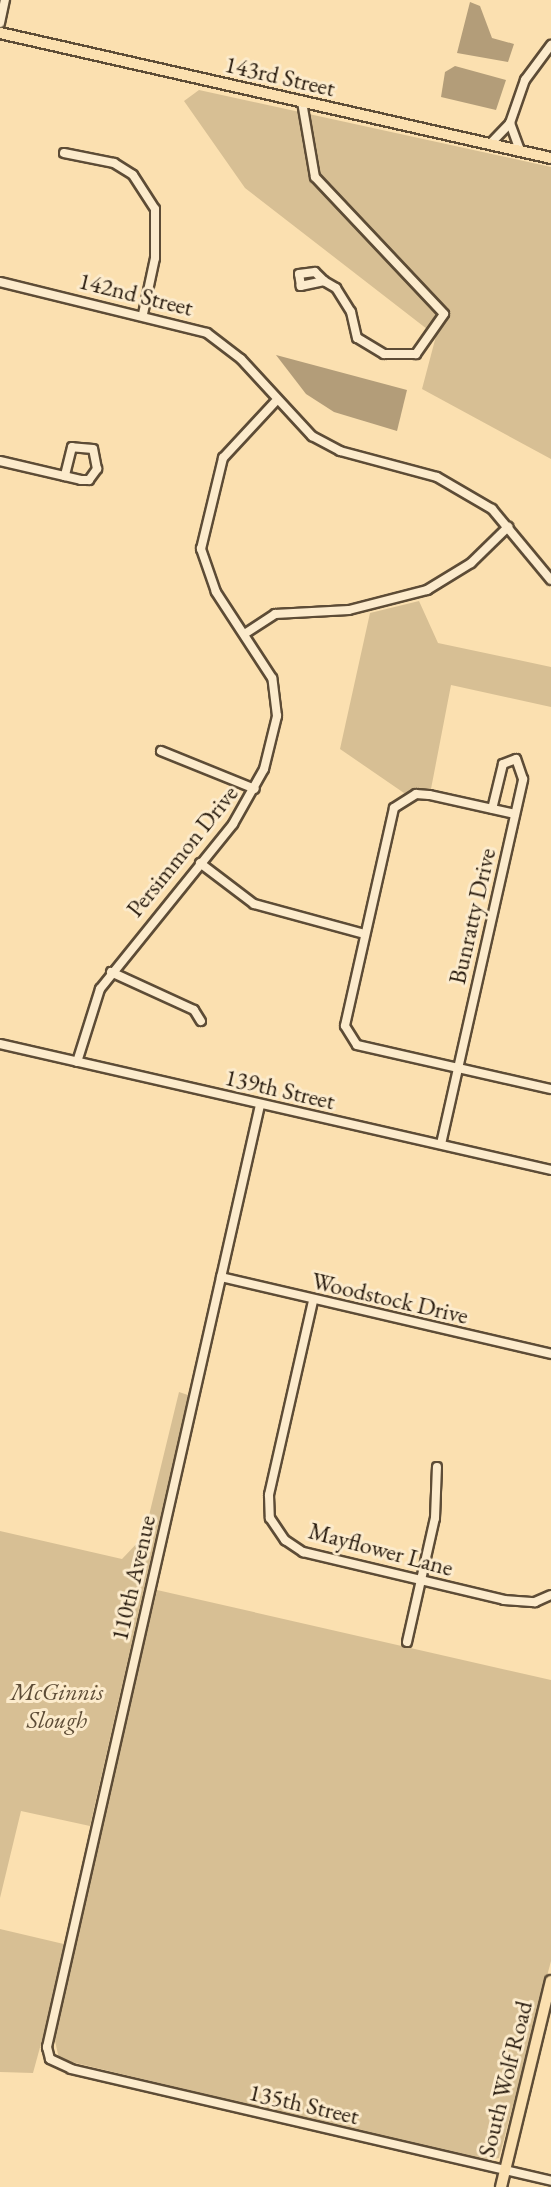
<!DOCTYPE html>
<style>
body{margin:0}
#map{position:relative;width:551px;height:2187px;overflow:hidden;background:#fbe0b0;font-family:"EB Garamond",serif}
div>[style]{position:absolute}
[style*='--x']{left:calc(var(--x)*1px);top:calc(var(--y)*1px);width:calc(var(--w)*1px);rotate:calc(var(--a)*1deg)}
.green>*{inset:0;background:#d7bf94}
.water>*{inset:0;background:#b39d79}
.roads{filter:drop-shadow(2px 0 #5d4c36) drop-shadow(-2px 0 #5d4c36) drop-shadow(0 2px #5d4c36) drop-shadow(0 -2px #5d4c36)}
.minor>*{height:8px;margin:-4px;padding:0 4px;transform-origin:4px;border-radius:4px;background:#fcebcc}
.major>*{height:10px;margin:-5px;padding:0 5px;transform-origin:5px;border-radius:5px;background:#fbe0b0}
span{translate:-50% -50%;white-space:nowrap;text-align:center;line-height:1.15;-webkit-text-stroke:6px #fcebcc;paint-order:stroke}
.street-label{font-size:24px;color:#281b0e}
.park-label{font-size:24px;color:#5d4c36;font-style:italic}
</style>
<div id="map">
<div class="green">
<div style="clip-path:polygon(199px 90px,551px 167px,551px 459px,422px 389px,436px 336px,245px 188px,184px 101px)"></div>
<div style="clip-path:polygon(419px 601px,438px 643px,551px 667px,551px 707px,451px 685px,431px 789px,404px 793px,340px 749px,370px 613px)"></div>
<div style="clip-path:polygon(179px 1392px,188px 1395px,90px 1826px,21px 1811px,0 1898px,0 1531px,122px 1559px,144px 1536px)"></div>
<div style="clip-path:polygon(157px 1590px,551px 1680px,551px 1961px,499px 2158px,485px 2161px,59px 2059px,53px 2032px)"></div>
<div style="clip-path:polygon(0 1929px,68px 1945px,33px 2073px,0 2072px)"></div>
</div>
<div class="water">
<div style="clip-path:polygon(470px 2px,480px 6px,492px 38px,514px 44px,508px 62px,457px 53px)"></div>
<div style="clip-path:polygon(455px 66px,506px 80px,496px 110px,441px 97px,445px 72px)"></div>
<div style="clip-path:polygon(276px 355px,407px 390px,397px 431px,334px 412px,306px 394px)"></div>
</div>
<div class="roads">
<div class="minor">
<div style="--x:0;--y:23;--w:24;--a:-78"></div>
<div style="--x:302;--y:102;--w:76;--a:80.2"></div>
<div style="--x:315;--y:177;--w:188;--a:46.7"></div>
<div style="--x:444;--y:314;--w:49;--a:125"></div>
<div style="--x:416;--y:354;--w:32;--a:180"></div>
<div style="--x:384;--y:354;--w:31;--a:-149"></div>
<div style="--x:357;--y:338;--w:27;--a:-103"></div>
<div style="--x:351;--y:312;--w:28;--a:-122"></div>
<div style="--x:336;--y:288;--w:14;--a:-150"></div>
<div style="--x:324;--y:281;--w:24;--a:168"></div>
<div style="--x:301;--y:286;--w:12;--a:-99"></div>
<div style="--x:299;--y:274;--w:16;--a:-7"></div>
<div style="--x:315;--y:272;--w:13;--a:45"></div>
<div style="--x:510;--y:123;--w:30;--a:70"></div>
<div style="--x:490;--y:144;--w:29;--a:-46"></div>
<div style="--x:510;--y:123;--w:46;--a:-70.8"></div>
<div style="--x:525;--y:80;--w:44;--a:-53.4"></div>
<div style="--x:64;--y:153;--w:51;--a:11.3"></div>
<div style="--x:114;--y:163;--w:22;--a:32"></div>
<div style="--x:133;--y:175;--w:40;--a:57.1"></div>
<div style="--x:155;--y:209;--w:49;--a:90"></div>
<div style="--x:155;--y:258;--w:57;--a:102.1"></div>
<div style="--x:0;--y:282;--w:213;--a:13.8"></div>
<div style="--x:207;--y:333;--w:43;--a:37.4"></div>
<div style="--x:241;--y:359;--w:105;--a:47.3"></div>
<div style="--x:312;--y:436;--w:32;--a:28"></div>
<div style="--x:340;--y:451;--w:100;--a:15"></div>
<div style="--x:437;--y:477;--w:64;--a:30.2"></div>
<div style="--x:492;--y:509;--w:92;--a:50.3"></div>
<div style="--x:0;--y:461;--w:83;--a:13.2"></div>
<div style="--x:81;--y:480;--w:8;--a:0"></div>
<div style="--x:89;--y:480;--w:14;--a:-54"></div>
<div style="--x:97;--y:469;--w:20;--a:-101"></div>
<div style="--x:93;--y:449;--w:21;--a:-175"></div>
<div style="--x:72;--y:447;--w:30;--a:104"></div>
<div style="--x:246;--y:633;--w:35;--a:-33"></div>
<div style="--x:275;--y:614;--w:74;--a:-3.1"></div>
<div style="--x:349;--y:610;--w:81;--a:-14.4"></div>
<div style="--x:427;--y:590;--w:52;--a:-31.5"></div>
<div style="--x:471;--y:563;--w:52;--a:-44.2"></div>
<div style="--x:161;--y:751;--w:101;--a:22"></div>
<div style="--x:515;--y:814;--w:88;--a:-167.5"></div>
<div style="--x:429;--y:795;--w:13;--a:-176"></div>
<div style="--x:416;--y:794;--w:26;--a:148"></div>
<div style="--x:394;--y:808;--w:223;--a:102.7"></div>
<div style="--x:345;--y:1026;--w:22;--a:58"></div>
<div style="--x:357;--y:1045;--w:199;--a:12.8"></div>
<div style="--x:200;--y:863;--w:68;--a:37.2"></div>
<div style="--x:254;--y:904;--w:111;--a:15.2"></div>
<div style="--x:111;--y:972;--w:91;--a:24.6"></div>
<div style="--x:194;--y:1010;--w:13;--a:58"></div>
<div style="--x:0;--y:1044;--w:565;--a:12.88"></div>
<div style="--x:77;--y:1062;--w:77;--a:-72.5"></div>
<div style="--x:100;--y:989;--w:212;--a:-51.1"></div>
<div style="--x:233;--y:824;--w:63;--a:-60.6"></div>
<div style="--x:264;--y:769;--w:55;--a:-76.2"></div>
<div style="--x:277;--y:716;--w:38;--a:-97"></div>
<div style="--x:272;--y:678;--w:103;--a:-123.1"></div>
<div style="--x:216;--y:592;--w:46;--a:-109.2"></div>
<div style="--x:201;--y:549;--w:94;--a:-76.4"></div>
<div style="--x:223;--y:458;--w:76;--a:-47.1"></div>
<div style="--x:260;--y:1105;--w:966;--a:102.74"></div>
<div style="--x:47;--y:2047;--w:12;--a:76"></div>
<div style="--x:50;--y:2059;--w:23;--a:25"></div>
<div style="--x:71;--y:2069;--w:493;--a:13.1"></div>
<div style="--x:441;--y:1144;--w:374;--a:-77.3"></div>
<div style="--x:523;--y:779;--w:21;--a:-109"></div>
<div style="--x:516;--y:759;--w:14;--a:159"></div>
<div style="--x:503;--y:764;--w:46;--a:103.7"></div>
<div style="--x:221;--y:1277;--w:339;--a:13.1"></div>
<div style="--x:313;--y:1301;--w:199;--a:102.8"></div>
<div style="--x:269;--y:1495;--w:23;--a:88"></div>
<div style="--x:270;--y:1518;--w:27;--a:56"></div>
<div style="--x:285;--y:1540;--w:22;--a:34"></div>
<div style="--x:303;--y:1552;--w:207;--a:13.4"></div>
<div style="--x:504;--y:1600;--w:31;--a:4"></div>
<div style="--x:535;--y:1602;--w:17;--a:-24"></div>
<div style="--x:407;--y:1642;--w:127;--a:-77.3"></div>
<div style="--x:435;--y:1518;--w:51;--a:-87.8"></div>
</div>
<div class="major">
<div style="--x:0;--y:33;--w:565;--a:12.78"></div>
<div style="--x:501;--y:2187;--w:212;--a:-76.4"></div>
</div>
</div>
<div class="street-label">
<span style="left:280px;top:76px;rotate:13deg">143rd Street</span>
<span style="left:136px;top:294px;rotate:14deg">142nd Street</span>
<span style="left:182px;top:851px;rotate:-51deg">Persimmon Drive</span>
<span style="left:472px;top:916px;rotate:-77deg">Bunratty Drive</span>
<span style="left:280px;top:1089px;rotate:13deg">139th Street</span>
<span style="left:390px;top:1298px;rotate:13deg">Woodstock Drive</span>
<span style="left:381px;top:1549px;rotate:15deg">Mayflower Lane</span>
<span style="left:133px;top:1578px;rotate:-77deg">110th Avenue</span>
<span style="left:505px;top:2079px;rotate:-76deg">South Wolf Road</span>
<span style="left:304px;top:2104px;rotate:13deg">135th Street</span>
</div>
<div class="park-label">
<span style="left:57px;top:1706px">McGinnis<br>Slough</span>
</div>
</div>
